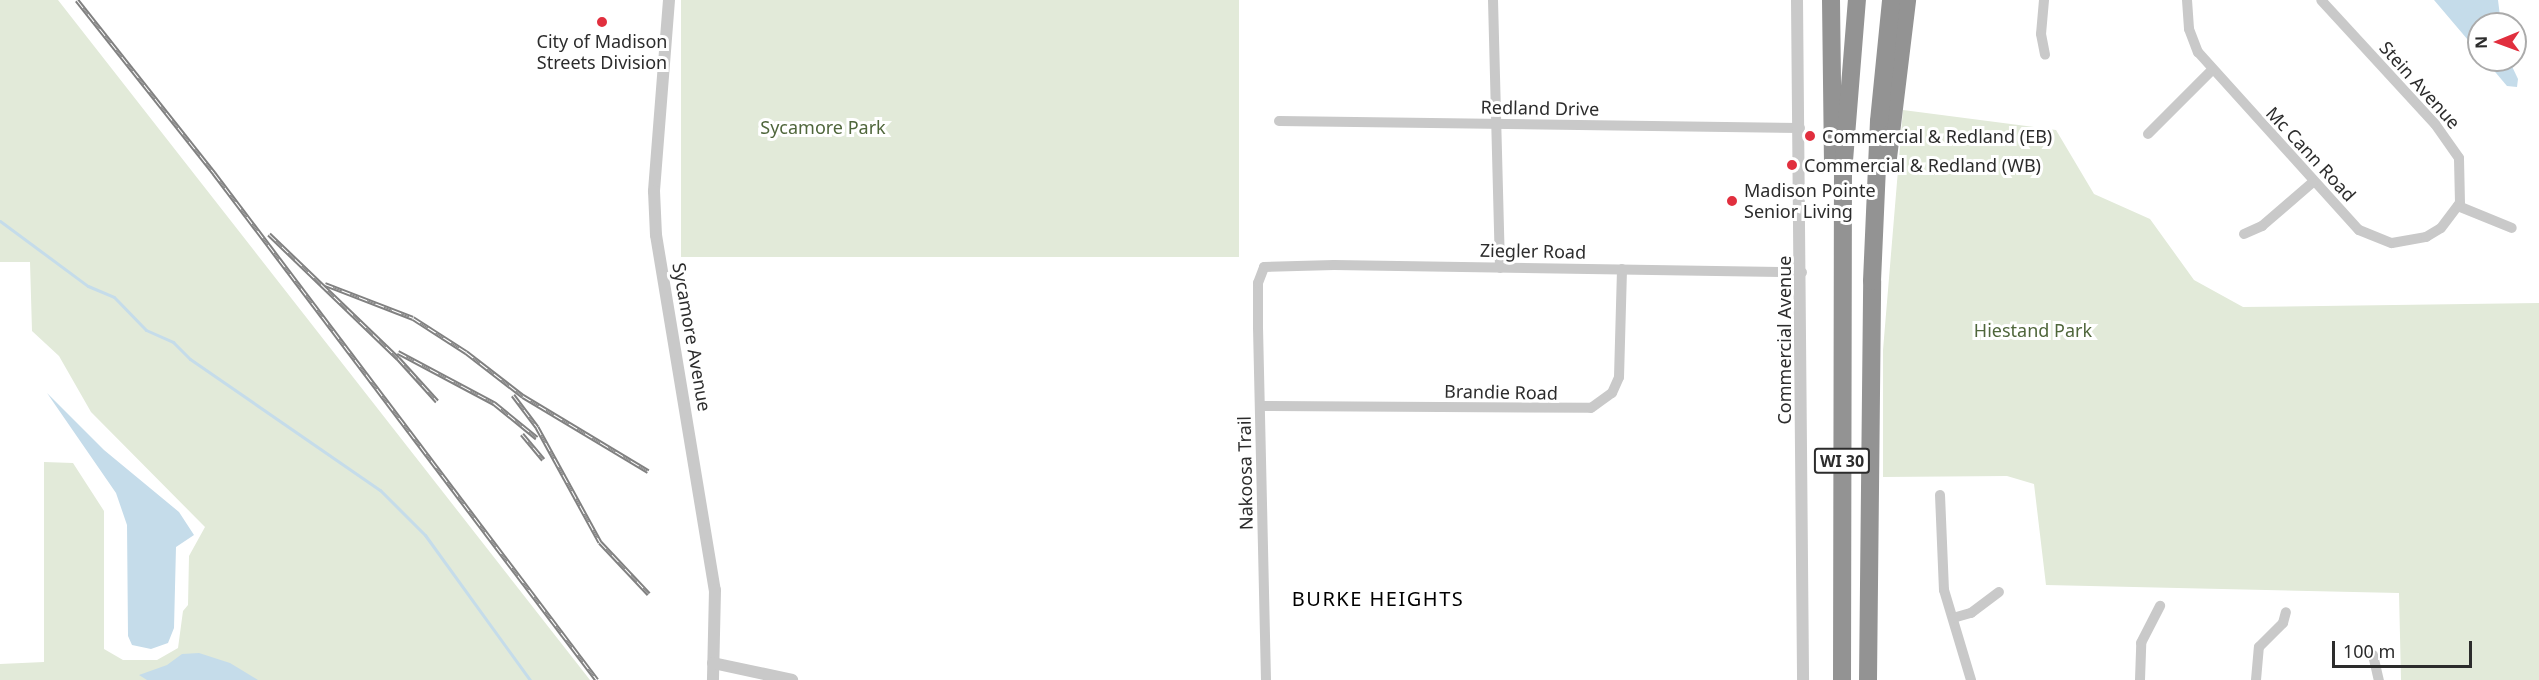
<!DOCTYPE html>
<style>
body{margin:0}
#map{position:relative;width:2539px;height:680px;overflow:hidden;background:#fff;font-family:"Noto Sans",sans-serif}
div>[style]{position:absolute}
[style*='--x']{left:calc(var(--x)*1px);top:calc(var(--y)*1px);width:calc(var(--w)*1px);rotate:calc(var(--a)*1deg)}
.green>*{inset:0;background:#e2ead9;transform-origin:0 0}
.water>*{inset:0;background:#c5dcea}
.stream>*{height:3px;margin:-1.5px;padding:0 1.5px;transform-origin:1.5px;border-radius:1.5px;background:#c5dcea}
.minor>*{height:10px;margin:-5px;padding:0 5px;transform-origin:5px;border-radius:5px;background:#c9c9c9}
.tertiary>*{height:12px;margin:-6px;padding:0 6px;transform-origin:6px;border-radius:6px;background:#c9c9c9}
.motorway>*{height:18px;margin:-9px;padding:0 9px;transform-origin:9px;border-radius:9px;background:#939393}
.rail>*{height:5px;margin-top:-2.5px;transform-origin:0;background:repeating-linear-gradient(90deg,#fff 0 9px,#818181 0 18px);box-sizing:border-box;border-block:2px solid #818181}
.dots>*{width:16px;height:16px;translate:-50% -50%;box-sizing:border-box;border:3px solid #fff;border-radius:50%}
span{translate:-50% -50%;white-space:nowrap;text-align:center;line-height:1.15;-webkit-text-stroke:6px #fff;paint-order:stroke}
.shield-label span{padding:2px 4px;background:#fff;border:2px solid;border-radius:4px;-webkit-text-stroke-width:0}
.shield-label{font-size:16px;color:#2c2c2c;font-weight:700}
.poi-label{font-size:18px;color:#2c2c2c}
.left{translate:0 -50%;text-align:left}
.street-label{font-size:18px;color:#2c2c2c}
.park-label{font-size:18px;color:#4f663b}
.neighbourhood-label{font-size:20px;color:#000;letter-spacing:1.5px}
.north{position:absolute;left:2467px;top:12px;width:60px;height:60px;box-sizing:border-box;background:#fff;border:2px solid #ababab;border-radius:50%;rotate:269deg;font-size:16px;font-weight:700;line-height:24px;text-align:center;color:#2c2c2c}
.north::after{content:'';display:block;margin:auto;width:21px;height:27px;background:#e12f3e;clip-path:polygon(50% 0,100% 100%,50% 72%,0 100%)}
.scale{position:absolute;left:2332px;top:641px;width:140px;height:27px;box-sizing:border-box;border:3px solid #2c2c2c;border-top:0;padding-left:8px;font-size:18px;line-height:21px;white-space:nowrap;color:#2c2c2c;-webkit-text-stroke:4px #fff;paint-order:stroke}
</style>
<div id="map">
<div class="green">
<div style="clip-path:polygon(0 0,58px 0,590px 680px,0 680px,0 664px,44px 662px,44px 462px,73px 463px,104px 511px,104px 649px,123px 660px,157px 660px,178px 648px,183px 611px,188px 605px,189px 556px,205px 527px,91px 412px,59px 356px,32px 331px,30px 262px,0 262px)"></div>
<div style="left:681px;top:0;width:558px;height:257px"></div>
<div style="clip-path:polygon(1903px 110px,2056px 130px,2094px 194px,2150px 219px,2194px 280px,2243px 307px,2539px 303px,2539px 680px,2401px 680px,2399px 593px,2046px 585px,2034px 484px,2007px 476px,1883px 477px,1883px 350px)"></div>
</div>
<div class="water">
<div style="clip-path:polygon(2434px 0,2498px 0,2501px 24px,2479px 24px,2479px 53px)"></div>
<div style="clip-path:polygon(2485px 60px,2509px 60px,2518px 79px,2517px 87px,2507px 86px)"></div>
<div style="clip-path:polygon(47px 393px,104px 450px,179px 512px,194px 535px,176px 547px,174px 628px,168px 643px,151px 649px,132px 645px,128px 636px,127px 525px,116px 493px)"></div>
<div style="clip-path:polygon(199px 653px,230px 663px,258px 680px,147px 680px,139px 675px,167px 665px,182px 654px)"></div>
</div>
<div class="stream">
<div style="--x:0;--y:221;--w:109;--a:36.5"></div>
<div style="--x:88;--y:286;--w:28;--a:23"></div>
<div style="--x:114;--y:297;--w:46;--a:45.9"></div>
<div style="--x:146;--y:330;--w:30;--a:24"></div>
<div style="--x:173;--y:342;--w:24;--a:45"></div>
<div style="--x:190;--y:359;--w:231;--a:34.6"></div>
<div style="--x:380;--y:490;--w:64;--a:45"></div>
<div style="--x:425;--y:535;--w:179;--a:54.1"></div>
</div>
<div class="minor">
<div style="--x:1493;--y:0;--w:268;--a:88.5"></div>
<div style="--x:2044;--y:0;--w:34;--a:95"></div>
<div style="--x:2041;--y:34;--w:21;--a:79"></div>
<div style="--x:2187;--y:0;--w:29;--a:86"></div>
<div style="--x:2189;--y:29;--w:25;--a:69"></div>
<div style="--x:2198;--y:52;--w:240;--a:47.9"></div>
<div style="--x:2359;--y:230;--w:35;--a:22"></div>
<div style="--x:2392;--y:243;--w:35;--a:-10"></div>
<div style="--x:2426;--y:237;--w:17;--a:-31"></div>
<div style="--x:2441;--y:228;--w:31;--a:-53"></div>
<div style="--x:2460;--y:203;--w:45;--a:-91.3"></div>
<div style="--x:2459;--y:158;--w:42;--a:-125.2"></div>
<div style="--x:2435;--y:124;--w:168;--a:-132.6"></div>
<div style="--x:1279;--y:121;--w:521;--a:0.77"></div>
<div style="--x:2148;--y:134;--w:91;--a:-45"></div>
<div style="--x:2458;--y:206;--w:58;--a:22.2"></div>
<div style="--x:2244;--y:234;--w:20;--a:-24"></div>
<div style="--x:2262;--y:226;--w:67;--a:-40.8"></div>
<div style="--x:1260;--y:406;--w:331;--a:0.3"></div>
<div style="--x:1591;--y:408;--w:26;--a:-36"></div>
<div style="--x:1612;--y:393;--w:17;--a:-66"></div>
<div style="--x:1619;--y:377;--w:108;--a:-88.4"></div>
<div style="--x:1940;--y:495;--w:95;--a:87.6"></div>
<div style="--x:1944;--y:590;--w:94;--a:73.3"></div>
<div style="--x:1953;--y:618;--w:19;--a:-16"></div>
<div style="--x:1971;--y:613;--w:35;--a:-37"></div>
<div style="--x:2373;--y:655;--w:26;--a:77"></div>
<div style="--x:1266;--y:680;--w:352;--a:-91.3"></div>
<div style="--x:1258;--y:328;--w:45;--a:-90"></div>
<div style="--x:1258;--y:283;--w:17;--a:-69"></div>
<div style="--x:1264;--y:267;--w:70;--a:-1.6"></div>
<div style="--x:1334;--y:265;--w:468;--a:0.9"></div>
<div style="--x:2140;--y:680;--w:37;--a:-88"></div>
<div style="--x:2141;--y:643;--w:42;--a:-62.8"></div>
<div style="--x:2256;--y:680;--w:33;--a:-85"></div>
<div style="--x:2259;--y:647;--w:34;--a:-45"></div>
<div style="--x:2283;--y:623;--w:11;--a:-75"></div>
</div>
<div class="tertiary">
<div style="--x:669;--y:0;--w:192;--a:94.5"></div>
<div style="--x:654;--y:191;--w:44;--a:87.4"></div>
<div style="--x:656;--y:235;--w:360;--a:80.6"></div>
<div style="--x:715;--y:590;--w:90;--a:91.3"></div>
<div style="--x:1797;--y:0;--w:680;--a:89.49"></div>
<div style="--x:713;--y:663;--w:81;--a:12.1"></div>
</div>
<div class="motorway">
<div style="--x:1831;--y:0;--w:163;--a:89.3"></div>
<div style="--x:1888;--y:158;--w:159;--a:-83.1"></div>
<div style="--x:1842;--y:680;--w:507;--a:-89.89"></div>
<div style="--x:1843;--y:173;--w:174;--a:-85.4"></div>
<div style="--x:1868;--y:680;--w:399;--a:-89.4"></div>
<div style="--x:1872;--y:281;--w:160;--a:-87.5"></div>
<div style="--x:1879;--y:121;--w:122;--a:-84.3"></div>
</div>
<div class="rail">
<div style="--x:77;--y:0;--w:221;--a:51.6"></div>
<div style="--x:214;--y:173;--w:635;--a:52.93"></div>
<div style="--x:269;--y:234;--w:179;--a:43.9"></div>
<div style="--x:398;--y:358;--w:58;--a:47.8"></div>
<div style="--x:325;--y:284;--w:94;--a:21.1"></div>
<div style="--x:413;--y:318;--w:63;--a:32.7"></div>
<div style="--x:466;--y:352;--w:72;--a:37.7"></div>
<div style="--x:523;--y:396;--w:146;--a:31"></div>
<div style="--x:398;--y:352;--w:109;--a:28"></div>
<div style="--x:494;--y:403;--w:55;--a:39.1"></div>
<div style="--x:513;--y:395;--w:40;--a:53"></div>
<div style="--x:537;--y:427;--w:131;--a:61.3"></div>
<div style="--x:600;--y:542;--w:71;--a:46.7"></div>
<div style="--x:522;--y:434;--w:33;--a:50"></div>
</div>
<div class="dots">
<div style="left:602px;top:22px;background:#e12f3e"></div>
<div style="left:1810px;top:136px;background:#e12f3e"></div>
<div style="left:1792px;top:165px;background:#e12f3e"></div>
<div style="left:1732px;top:201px;background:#e12f3e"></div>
</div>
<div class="shield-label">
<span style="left:1842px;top:461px">WI 30</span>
</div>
<div class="poi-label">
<span style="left:602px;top:52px">City of Madison<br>Streets Division</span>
<span class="left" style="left:1822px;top:136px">Commercial &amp; Redland (EB)</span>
<span class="left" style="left:1804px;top:165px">Commercial &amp; Redland (WB)</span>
<span class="left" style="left:1744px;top:201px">Madison Pointe<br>Senior Living</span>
</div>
<div class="street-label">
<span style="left:2420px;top:85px;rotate:48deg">Stein Avenue</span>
<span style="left:1540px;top:108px;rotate:1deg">Redland Drive</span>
<span style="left:2311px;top:154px;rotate:47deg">Mc Cann Road</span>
<span style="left:1533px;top:251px;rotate:1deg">Ziegler Road</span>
<span style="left:692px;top:337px;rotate:80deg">Sycamore Avenue</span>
<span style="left:1784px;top:340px;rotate:-90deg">Commercial Avenue</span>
<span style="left:1501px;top:392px;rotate:1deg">Brandie Road</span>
<span style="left:1245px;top:473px;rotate:-91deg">Nakoosa Trail</span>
</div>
<div class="park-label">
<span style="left:823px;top:127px">Sycamore Park</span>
<span style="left:2033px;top:330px">Hiestand Park</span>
</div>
<div class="neighbourhood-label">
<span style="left:1378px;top:598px">BURKE HEIGHTS</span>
</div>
<div class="north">N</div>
<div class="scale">100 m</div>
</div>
